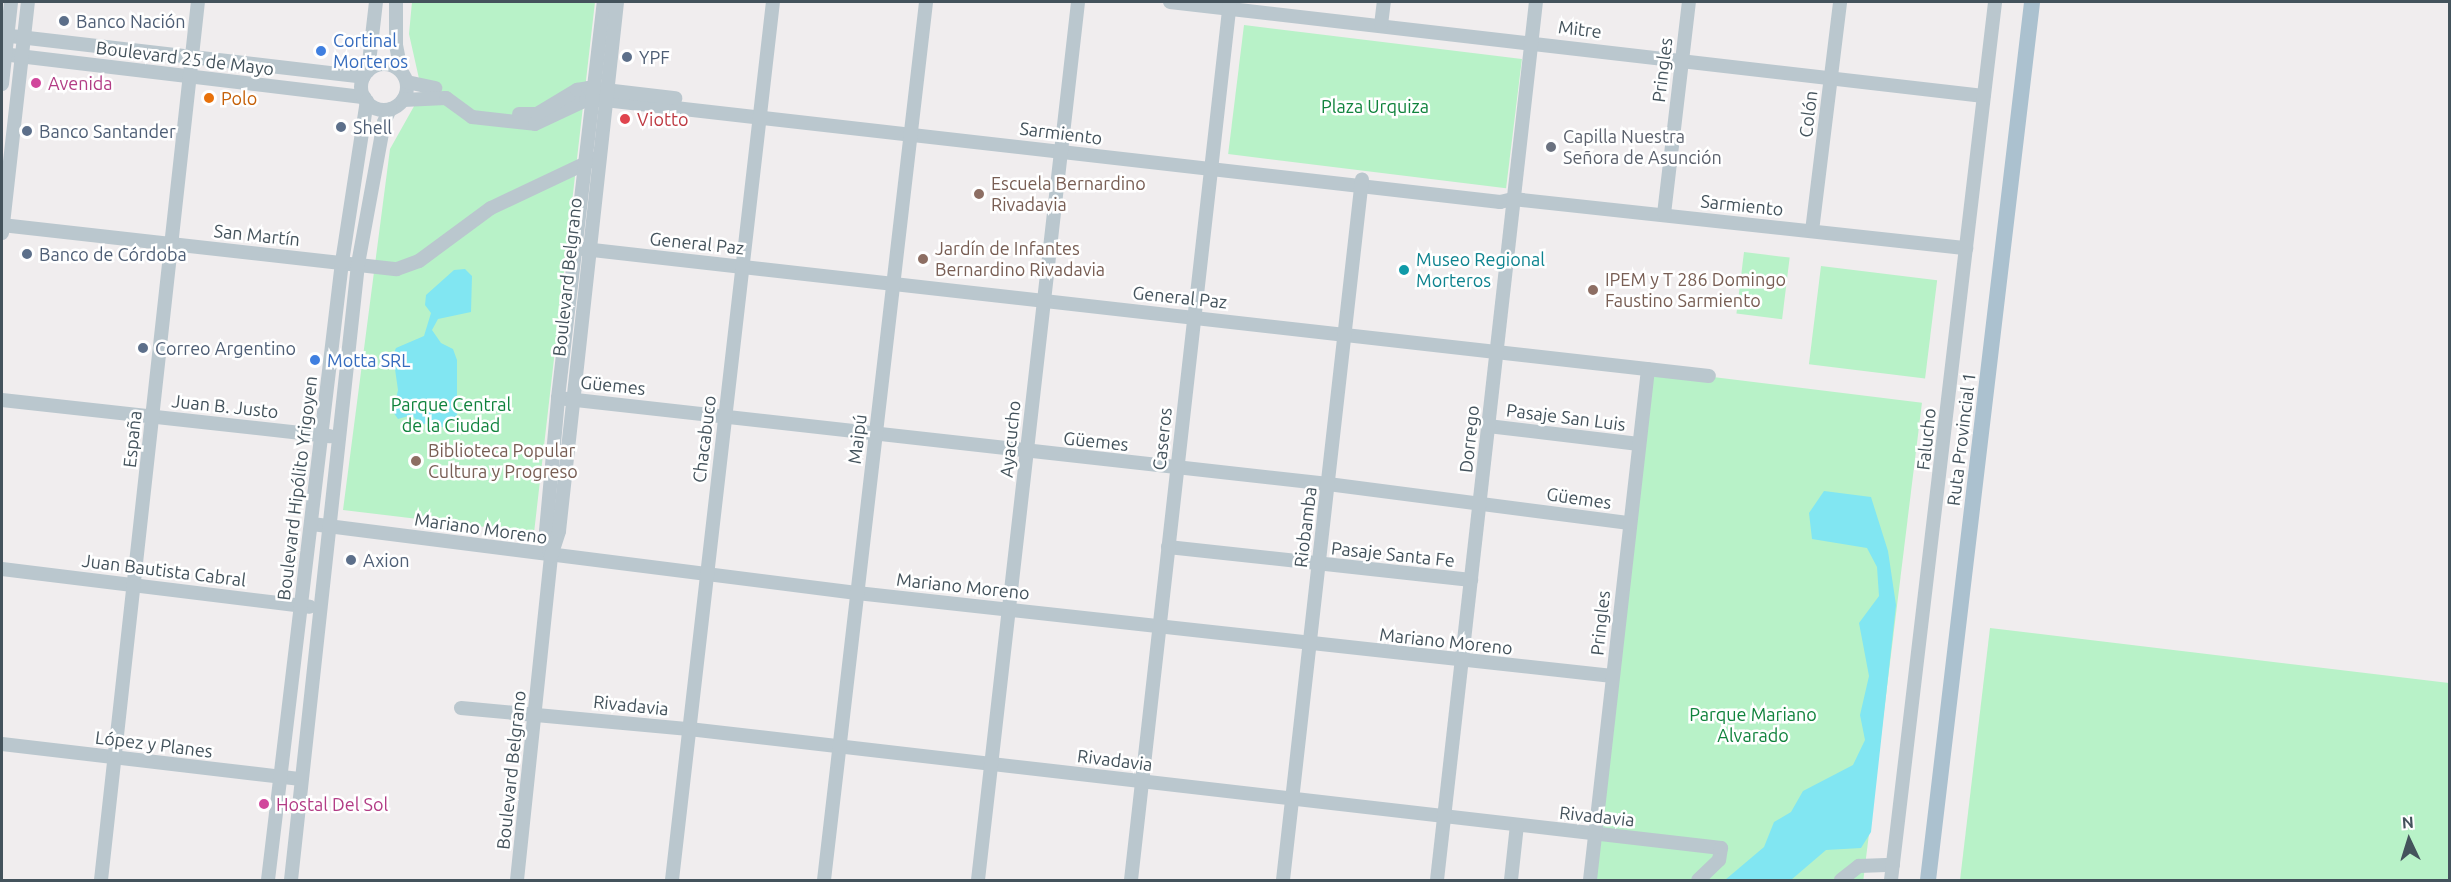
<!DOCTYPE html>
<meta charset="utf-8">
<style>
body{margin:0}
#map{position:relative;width:2451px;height:882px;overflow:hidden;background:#f0edee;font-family:Ubuntu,sans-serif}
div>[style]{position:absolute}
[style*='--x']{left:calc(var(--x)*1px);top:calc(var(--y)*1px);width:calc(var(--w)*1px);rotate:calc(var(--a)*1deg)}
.green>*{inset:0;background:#b8f2c8;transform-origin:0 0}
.water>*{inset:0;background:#81e6f2}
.minor>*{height:14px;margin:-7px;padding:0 7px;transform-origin:7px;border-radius:7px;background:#bac7ce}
.minor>.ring{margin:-7px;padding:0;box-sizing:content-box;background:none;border:14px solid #bac7ce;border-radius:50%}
.major>*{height:16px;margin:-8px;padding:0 8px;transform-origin:8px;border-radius:8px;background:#abc1cf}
.dots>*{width:16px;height:16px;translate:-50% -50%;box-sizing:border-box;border:3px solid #fff;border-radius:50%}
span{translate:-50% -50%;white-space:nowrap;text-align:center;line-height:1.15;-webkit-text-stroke:5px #fff;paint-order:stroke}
.service-label{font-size:18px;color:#4e5e75}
.left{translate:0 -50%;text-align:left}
.street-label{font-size:18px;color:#44535c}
.shop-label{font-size:18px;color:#366cbe}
.hotel-label{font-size:18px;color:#b23c85}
.food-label{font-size:18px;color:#c56008}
.park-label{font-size:18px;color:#10833d}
.health-label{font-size:18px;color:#be3a42}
.worship-label{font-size:18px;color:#5b616d}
.education-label{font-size:18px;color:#785e54}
.culture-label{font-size:18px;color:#0d838f}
.frame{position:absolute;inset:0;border:3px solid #44535c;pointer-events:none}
.north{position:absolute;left:2379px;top:810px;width:60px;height:60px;-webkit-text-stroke:4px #fff;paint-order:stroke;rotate:356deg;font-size:16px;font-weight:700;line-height:24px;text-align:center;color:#44535c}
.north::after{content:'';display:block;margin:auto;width:21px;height:27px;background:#44535c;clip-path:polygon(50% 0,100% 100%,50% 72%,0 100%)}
</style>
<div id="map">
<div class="green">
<div style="clip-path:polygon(412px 2px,595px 2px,534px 533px,343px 510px,390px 149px,422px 92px,409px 34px)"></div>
<div style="left:1244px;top:25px;width:280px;height:130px;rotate:7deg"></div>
<div style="left:1744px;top:252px;width:46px;height:62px;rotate:7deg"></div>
<div style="left:1821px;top:266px;width:117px;height:99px;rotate:7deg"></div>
<div style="left:1648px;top:369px;width:276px;height:514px;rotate:7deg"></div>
<div style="clip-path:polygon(1990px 628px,2449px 683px,2449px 880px,1960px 880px)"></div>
</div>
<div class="water">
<div style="clip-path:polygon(465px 269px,472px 276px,471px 312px,438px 319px,432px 330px,441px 343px,453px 349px,457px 360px,457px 415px,443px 427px,419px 423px,412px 415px,398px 419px,393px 412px,398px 390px,393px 355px,396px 348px,424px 336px,431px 313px,425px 305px,426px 295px,454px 270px)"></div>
<div style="clip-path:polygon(1824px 491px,1871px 497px,1888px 551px,1896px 605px,1871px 832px,1861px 848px,1826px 850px,1791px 880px,1725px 880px,1764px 847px,1774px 822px,1791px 812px,1803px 791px,1853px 765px,1865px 740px,1860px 715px,1869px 676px,1859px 623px,1879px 596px,1877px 567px,1867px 548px,1812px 539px,1809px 513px)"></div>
</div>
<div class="minor">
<div style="--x:396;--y:2;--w:43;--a:90"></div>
<div style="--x:396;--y:45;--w:26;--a:79"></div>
<div style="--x:1170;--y:2;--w:819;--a:6.59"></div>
<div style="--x:1381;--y:25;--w:23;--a:-83"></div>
<div style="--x:2;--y:35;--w:364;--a:6.6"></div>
<div style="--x:2;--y:54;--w:365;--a:6.8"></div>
<div class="ring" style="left:361px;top:64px;width:32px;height:32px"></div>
<div style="--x:368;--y:71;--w:69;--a:-83.4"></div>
<div style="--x:407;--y:82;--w:29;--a:12"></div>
<div style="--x:2;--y:84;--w:82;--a:-83.7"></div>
<div style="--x:403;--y:100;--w:43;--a:-2.7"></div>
<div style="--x:446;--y:98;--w:32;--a:36"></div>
<div style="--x:472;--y:117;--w:63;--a:6.3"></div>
<div style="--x:535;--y:124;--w:56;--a:-25.2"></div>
<div style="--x:586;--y:100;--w:19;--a:0"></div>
<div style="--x:605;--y:100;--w:901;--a:6.5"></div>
<div style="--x:1500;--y:202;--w:13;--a:-13"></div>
<div style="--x:1513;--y:199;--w:456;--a:6.2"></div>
<div style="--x:519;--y:114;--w:18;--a:0"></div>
<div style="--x:537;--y:114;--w:47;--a:-31"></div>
<div style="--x:577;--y:90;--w:11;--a:-10"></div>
<div style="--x:588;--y:88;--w:88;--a:6.6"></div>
<div style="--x:1664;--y:214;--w:213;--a:-83.3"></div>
<div style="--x:2;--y:225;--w:397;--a:6.4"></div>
<div style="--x:397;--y:269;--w:23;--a:-20"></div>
<div style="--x:419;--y:261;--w:89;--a:-36.4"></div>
<div style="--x:491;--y:208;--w:119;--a:-25.3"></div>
<div style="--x:1812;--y:231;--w:231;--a:-83"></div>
<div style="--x:2;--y:233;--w:232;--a:-83.6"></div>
<div style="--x:575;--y:248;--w:1141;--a:6.44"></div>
<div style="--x:558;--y:398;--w:775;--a:6.37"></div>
<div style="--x:1328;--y:484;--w:304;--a:7.4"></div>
<div style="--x:2;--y:400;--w:330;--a:6.3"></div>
<div style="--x:1488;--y:426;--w:152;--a:6.8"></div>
<div style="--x:312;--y:524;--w:549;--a:7.22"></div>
<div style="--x:857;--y:593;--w:760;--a:6.27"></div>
<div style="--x:1168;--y:547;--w:305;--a:6.2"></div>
<div style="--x:550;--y:554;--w:23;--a:-100"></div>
<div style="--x:546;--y:531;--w:134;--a:-84.8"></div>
<div style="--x:558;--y:398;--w:399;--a:-83.4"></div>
<div style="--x:2;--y:569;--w:310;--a:7"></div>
<div style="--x:461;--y:708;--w:229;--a:5.3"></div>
<div style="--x:689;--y:729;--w:1039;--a:6.58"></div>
<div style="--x:1721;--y:848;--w:12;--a:99"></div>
<div style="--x:1719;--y:860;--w:29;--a:136"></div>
<div style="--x:2;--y:744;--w:301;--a:6.7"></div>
<div style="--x:101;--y:880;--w:883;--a:-83.7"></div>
<div style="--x:268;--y:880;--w:622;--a:-83.17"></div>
<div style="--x:342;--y:262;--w:163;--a:-81.2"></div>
<div style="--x:291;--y:880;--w:620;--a:-83.79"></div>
<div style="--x:358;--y:264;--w:144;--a:-79.6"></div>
<div style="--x:384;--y:122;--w:14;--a:-65"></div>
<div style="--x:517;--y:880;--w:326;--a:-84"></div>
<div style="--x:551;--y:556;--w:26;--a:-72"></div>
<div style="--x:559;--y:531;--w:532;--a:-83.74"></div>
<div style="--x:672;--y:880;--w:884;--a:-83.44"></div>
<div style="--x:824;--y:880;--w:884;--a:-83.37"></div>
<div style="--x:978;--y:880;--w:884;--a:-83.5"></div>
<div style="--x:1131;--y:880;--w:884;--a:-83.57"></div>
<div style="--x:1283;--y:880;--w:705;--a:-83.57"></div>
<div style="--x:1437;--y:880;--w:884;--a:-83.57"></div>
<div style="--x:1511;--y:880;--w:55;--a:-83.8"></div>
<div style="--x:1590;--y:880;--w:514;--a:-83.52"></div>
<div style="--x:1841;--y:880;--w:23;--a:-38"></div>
<div style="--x:1859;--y:866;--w:34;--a:-2"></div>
<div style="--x:1891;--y:880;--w:884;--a:-83.24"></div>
</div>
<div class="major">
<div style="--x:1928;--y:880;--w:884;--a:-83.24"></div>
</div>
<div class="dots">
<div style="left:64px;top:21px;background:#5c6f8a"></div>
<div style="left:321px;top:51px;background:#3f7fe0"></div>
<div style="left:627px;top:57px;background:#5c6f8a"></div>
<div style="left:36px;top:83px;background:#d1479c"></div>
<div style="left:209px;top:98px;background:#e8710a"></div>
<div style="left:625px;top:119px;background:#e0444e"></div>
<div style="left:341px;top:127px;background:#5c6f8a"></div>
<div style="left:27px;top:131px;background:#5c6f8a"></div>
<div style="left:1551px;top:147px;background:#6b7280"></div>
<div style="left:979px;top:194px;background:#8d6e63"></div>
<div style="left:27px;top:254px;background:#5c6f8a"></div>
<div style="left:923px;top:259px;background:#8d6e63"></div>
<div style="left:1404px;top:270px;background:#0f9aa8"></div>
<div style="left:1593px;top:290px;background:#8d6e63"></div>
<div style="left:143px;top:348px;background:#5c6f8a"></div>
<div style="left:315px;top:360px;background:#3f7fe0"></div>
<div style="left:416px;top:461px;background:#8d6e63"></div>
<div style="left:351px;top:560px;background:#5c6f8a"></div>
<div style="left:264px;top:804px;background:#d1479c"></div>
</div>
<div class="service-label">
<span class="left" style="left:76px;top:21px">Banco Nación</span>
<span class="left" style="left:639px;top:57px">YPF</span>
<span class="left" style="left:353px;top:127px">Shell</span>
<span class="left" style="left:39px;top:131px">Banco Santander</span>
<span class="left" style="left:39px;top:254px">Banco de Córdoba</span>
<span class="left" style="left:155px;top:348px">Correo Argentino</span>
<span class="left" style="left:363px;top:560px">Axion</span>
</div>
<div class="street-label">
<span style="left:1580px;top:29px;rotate:7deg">Mitre</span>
<span style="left:185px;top:58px;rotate:7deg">Boulevard 25 de Mayo</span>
<span style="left:1662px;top:70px;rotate:-83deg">Pringles</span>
<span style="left:1808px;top:114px;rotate:-83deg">Colón</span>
<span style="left:1061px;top:133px;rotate:7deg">Sarmiento</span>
<span style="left:1742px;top:205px;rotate:6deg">Sarmiento</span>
<span style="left:257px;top:235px;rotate:6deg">San Martín</span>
<span style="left:697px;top:243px;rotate:6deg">General Paz</span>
<span style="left:567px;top:277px;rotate:-84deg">Boulevard Belgrano</span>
<span style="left:1180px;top:297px;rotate:6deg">General Paz</span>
<span style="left:613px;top:385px;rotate:6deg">Güemes</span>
<span style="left:225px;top:406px;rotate:6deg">Juan B. Justo</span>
<span style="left:1566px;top:417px;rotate:7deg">Pasaje San Luis</span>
<span style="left:132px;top:439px;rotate:-84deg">España</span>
<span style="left:704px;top:439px;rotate:-83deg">Chacabuco</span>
<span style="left:857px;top:439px;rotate:-83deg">Maipú</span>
<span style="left:1010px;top:439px;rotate:-84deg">Ayacucho</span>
<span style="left:1162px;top:439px;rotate:-84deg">Caseros</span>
<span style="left:1469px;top:439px;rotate:-84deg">Dorrego</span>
<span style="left:1926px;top:439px;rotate:-84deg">Falucho</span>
<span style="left:1961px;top:439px;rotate:-83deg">Ruta Provincial 1</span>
<span style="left:1096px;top:441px;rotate:6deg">Güemes</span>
<span style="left:297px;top:488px;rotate:-83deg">Boulevard Hipólito Yrigoyen</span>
<span style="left:1579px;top:498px;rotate:8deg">Güemes</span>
<span style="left:1305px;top:527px;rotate:-83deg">Riobamba</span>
<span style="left:481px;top:528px;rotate:8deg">Mariano Moreno</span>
<span style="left:1393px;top:554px;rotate:6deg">Pasaje Santa Fe</span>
<span style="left:164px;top:570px;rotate:7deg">Juan Bautista Cabral</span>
<span style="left:963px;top:586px;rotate:6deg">Mariano Moreno</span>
<span style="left:1600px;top:623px;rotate:-84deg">Pringles</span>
<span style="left:1446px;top:641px;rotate:6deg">Mariano Moreno</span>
<span style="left:631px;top:705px;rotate:6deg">Rivadavia</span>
<span style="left:154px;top:744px;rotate:7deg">López y Planes</span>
<span style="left:1115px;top:760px;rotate:7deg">Rivadavia</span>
<span style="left:511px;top:770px;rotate:-84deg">Boulevard Belgrano</span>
<span style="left:1597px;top:816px;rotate:6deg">Rivadavia</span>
</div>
<div class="shop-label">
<span class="left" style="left:333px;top:51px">Cortinal<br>Morteros</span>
<span class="left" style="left:327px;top:360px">Motta SRL</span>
</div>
<div class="hotel-label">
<span class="left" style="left:48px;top:83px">Avenida</span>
<span class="left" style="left:276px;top:804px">Hostal Del Sol</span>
</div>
<div class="food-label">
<span class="left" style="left:221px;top:98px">Polo</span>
</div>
<div class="park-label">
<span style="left:1375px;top:106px">Plaza Urquiza</span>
<span style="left:451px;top:415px">Parque Central<br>de la Ciudad</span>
<span style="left:1753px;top:725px">Parque Mariano<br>Alvarado</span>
</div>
<div class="health-label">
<span class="left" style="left:637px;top:119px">Viotto</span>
</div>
<div class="worship-label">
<span class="left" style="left:1563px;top:147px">Capilla Nuestra<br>Señora de Asunción</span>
</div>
<div class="education-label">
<span class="left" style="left:991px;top:194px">Escuela Bernardino<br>Rivadavia</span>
<span class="left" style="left:935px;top:259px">Jardín de Infantes<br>Bernardino Rivadavia</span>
<span class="left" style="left:1605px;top:290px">IPEM y T 286 Domingo<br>Faustino Sarmiento</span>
<span class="left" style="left:428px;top:461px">Biblioteca Popular<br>Cultura y Progreso</span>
</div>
<div class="culture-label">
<span class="left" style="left:1416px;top:270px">Museo Regional<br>Morteros</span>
</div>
<div class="frame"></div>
<div class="north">N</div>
</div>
